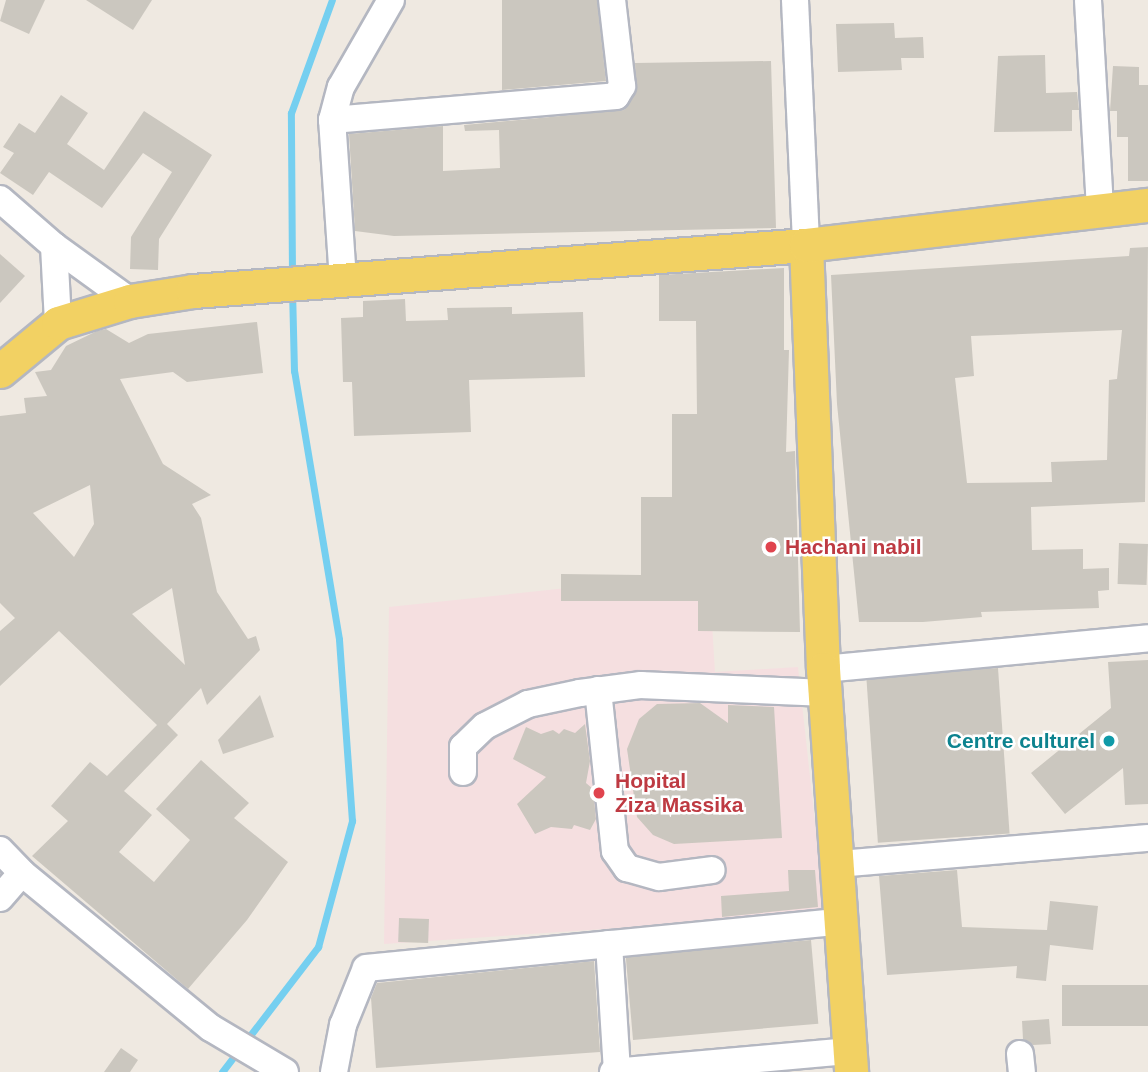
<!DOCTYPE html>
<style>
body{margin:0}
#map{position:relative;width:1148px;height:1072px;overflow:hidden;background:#efe9e1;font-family:Helvetica,sans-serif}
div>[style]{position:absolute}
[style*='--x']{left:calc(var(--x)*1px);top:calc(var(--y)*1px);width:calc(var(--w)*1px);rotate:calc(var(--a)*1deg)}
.medical>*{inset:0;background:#f5dfe0}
.stream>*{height:7px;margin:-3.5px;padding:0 3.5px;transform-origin:3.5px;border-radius:3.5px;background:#75cff0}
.building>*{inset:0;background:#cbc7bf;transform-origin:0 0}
.roads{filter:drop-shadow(2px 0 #b4b7c1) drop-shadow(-2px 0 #b4b7c1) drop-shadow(0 2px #b4b7c1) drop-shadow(0 -2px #b4b7c1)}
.minor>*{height:26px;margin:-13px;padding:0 13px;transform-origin:13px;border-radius:13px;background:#fff}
.major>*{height:33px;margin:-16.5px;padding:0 16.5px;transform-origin:16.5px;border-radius:16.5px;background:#f2d163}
.dots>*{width:19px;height:19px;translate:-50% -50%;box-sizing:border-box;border:4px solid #fff;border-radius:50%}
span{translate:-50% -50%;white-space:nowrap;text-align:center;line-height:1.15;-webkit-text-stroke:5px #fff;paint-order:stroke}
.health-label{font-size:21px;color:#be3a42;font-weight:700}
.left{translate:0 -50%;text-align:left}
.culture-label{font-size:21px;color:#0d838f;font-weight:700}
.right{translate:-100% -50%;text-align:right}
</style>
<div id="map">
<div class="medical">
<div style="clip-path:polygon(709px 573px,715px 672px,798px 667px,825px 914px,384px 944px,389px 607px)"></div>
</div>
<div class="stream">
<div style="--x:292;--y:275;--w:162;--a:-90.4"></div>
<div style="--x:291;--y:113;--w:120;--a:-70.1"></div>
<div style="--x:222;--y:1072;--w:158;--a:-52.5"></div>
<div style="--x:318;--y:947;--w:131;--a:-74.9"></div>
<div style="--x:352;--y:821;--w:182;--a:-94.1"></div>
<div style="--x:339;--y:639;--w:272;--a:-99.5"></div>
<div style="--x:294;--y:371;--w:80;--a:-91.4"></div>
</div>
<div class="building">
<div style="clip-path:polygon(6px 0,45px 0,29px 34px,0 21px)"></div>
<div style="clip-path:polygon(86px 0,152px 0,133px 30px)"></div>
<div style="clip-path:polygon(502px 0,597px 0,606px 81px,502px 90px)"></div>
<div style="clip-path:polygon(894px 23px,895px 38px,923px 37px,924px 58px,901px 58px,902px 70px,838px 72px,836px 24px)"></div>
<div style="clip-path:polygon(1045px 55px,1046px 93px,1077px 92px,1079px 110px,1072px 110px,1072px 131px,994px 132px,998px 56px)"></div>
<div style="clip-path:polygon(771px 61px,776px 228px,394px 236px,355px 231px,349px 134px,443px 126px,443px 171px,500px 168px,499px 130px,465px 131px,464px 125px,624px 110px,636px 93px,635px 63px)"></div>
<div style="clip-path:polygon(1113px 66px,1139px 67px,1139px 85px,1148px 85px,1148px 181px,1128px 181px,1128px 137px,1117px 137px,1117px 111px,1110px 111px)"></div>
<div style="clip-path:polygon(61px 95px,88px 113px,67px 144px,104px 170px,144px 111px,212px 155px,159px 239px,158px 270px,130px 269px,131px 237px,172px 172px,143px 153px,102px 208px,49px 172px,33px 195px,0 173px,14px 153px,3px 147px,19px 123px,35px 133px)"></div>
<div style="clip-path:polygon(evenodd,1148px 247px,1145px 502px,1031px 507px,1032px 550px,1083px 549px,1083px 569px,1109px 568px,1109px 590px,1098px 591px,1099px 608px,981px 612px,982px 617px,923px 622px,859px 622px,837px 404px,831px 275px,1129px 256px,1130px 248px,1148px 247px,1122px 330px,1117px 379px,1109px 380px,1107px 460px,1051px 462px,1052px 482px,967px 483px,955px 378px,974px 376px,971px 336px,1122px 330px)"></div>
<div style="clip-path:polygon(0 254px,25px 276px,0 303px)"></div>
<div style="clip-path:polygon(784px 268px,784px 350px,789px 350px,786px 452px,795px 451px,800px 632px,698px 631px,698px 601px,561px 601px,561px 574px,641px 575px,641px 497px,672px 497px,672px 414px,697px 414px,696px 321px,659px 321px,659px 275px)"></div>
<div style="clip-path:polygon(405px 299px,406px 321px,448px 320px,447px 308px,512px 307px,512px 314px,583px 312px,585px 377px,469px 380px,471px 432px,354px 436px,352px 382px,343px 382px,341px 318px,363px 317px,363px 301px)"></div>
<div style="clip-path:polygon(evenodd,257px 322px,263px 373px,187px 382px,173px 372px,120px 379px,163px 464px,211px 495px,192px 504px,201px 518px,217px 592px,248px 639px,256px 636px,260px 650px,207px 705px,201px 688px,167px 724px,178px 735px,124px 791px,152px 815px,119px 852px,154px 882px,190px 840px,156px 809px,201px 760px,249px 803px,234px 818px,288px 862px,247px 920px,188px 989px,32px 856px,68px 821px,51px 806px,90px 762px,107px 776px,157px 725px,59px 631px,0 686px,0 631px,15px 618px,0 603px,0 416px,26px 413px,24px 398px,47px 396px,35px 372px,51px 370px,66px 346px,97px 331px,106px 329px,129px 343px,148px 334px,257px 322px,90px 485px,94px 524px,74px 557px,33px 513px,90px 485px,257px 322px,172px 588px,185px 665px,132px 614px,172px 588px)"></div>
<div style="left:1119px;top:543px;width:29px;height:41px;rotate:2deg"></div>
<div style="clip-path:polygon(1148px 660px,1148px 804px,1125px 805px,1123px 768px,1065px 814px,1031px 773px,1111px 708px,1108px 662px)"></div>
<div style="left:998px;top:668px;width:166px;height:132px;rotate:86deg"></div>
<div style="clip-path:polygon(260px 695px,274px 737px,223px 754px,218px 740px)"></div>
<div style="clip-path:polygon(700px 703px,728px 723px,728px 705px,774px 707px,782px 838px,674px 844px,653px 835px,637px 817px,627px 749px,639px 719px,657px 704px)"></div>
<div style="clip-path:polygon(585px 724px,590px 761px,586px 783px,593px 789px,596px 819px,590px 830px,574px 825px,572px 829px,551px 827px,535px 834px,517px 804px,546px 777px,513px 759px,526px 727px,541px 734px,553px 730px,559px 734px,564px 729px,575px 733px)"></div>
<div style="clip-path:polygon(788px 870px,815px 870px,818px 907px,722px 917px,721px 896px,789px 891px)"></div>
<div style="clip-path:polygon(957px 870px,962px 927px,1047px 930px,1050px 901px,1098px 906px,1093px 950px,1050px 945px,1046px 981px,1016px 978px,1017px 966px,887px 975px,879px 876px)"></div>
<div style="left:399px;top:918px;width:30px;height:24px;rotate:2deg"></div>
<div style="left:811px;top:940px;width:84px;height:186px;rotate:85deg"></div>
<div style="clip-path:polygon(594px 961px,600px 1052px,376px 1068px,371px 998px,377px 983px)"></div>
<div style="left:1148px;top:985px;width:41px;height:86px;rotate:90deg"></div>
<div style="clip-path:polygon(1049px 1019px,1051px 1044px,1033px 1045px,1023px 1039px,1022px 1021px)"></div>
<div style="clip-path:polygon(121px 1048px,138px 1060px,130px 1072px,104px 1072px)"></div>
</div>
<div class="roads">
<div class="minor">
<div style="--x:795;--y:0;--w:245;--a:87.4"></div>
<div style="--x:1088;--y:0;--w:210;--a:86.7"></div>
<div style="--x:332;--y:120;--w:34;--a:-75"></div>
<div style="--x:341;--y:87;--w:100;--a:-60.1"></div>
<div style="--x:0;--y:199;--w:72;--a:41"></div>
<div style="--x:54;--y:246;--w:94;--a:35.9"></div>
<div style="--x:54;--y:246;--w:77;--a:87"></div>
<div style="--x:343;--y:280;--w:160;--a:-93.9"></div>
<div style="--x:332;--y:120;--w:285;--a:-4.8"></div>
<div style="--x:616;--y:96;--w:12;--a:-59"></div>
<div style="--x:622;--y:86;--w:87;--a:-96.6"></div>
<div style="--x:823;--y:669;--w:326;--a:-5.4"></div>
<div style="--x:598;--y:690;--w:162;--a:84"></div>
<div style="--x:615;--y:851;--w:21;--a:55"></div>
<div style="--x:627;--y:868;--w:33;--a:16"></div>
<div style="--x:659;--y:877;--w:53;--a:-7.5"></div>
<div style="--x:463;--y:772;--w:25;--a:-90"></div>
<div style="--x:463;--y:747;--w:30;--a:-44"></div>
<div style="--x:485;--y:726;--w:48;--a:-27.1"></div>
<div style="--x:528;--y:704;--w:53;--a:-11.9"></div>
<div style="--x:580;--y:693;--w:62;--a:-7.5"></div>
<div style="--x:641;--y:685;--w:184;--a:2.5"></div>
<div style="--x:0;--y:850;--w:32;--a:46"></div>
<div style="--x:22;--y:873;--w:244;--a:39.4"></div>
<div style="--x:211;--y:1028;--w:86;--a:30.7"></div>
<div style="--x:838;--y:864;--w:311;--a:-4.8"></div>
<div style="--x:0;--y:898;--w:33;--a:-49"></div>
<div style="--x:609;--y:944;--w:128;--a:86.4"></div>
<div style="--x:1020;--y:1054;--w:18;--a:84"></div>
<div style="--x:334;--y:1072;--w:48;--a:-79.2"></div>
<div style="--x:343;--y:1025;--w:61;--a:-68"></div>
<div style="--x:366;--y:968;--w:478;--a:-5.6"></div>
<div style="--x:613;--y:1072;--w:238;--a:-5.1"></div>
</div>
<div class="major">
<div style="--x:806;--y:245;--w:424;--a:87.7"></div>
<div style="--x:823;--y:669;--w:404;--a:86"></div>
<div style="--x:0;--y:371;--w:75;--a:-39.6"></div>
<div style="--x:58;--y:323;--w:75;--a:-17"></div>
<div style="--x:130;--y:301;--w:64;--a:-9"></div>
<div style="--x:193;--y:291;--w:615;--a:-4.29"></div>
<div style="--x:806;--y:245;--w:344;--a:-6.7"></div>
</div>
</div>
<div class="dots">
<div style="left:771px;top:547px;background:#e0444e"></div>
<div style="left:1109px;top:741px;background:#0f9aa8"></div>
<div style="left:599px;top:793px;background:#e0444e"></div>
</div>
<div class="health-label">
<span class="left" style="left:785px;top:547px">Hachani nabil</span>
<span class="left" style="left:615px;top:793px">Hopital<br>Ziza Massika</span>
</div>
<div class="culture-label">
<span class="right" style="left:1095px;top:741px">Centre culturel</span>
</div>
</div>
